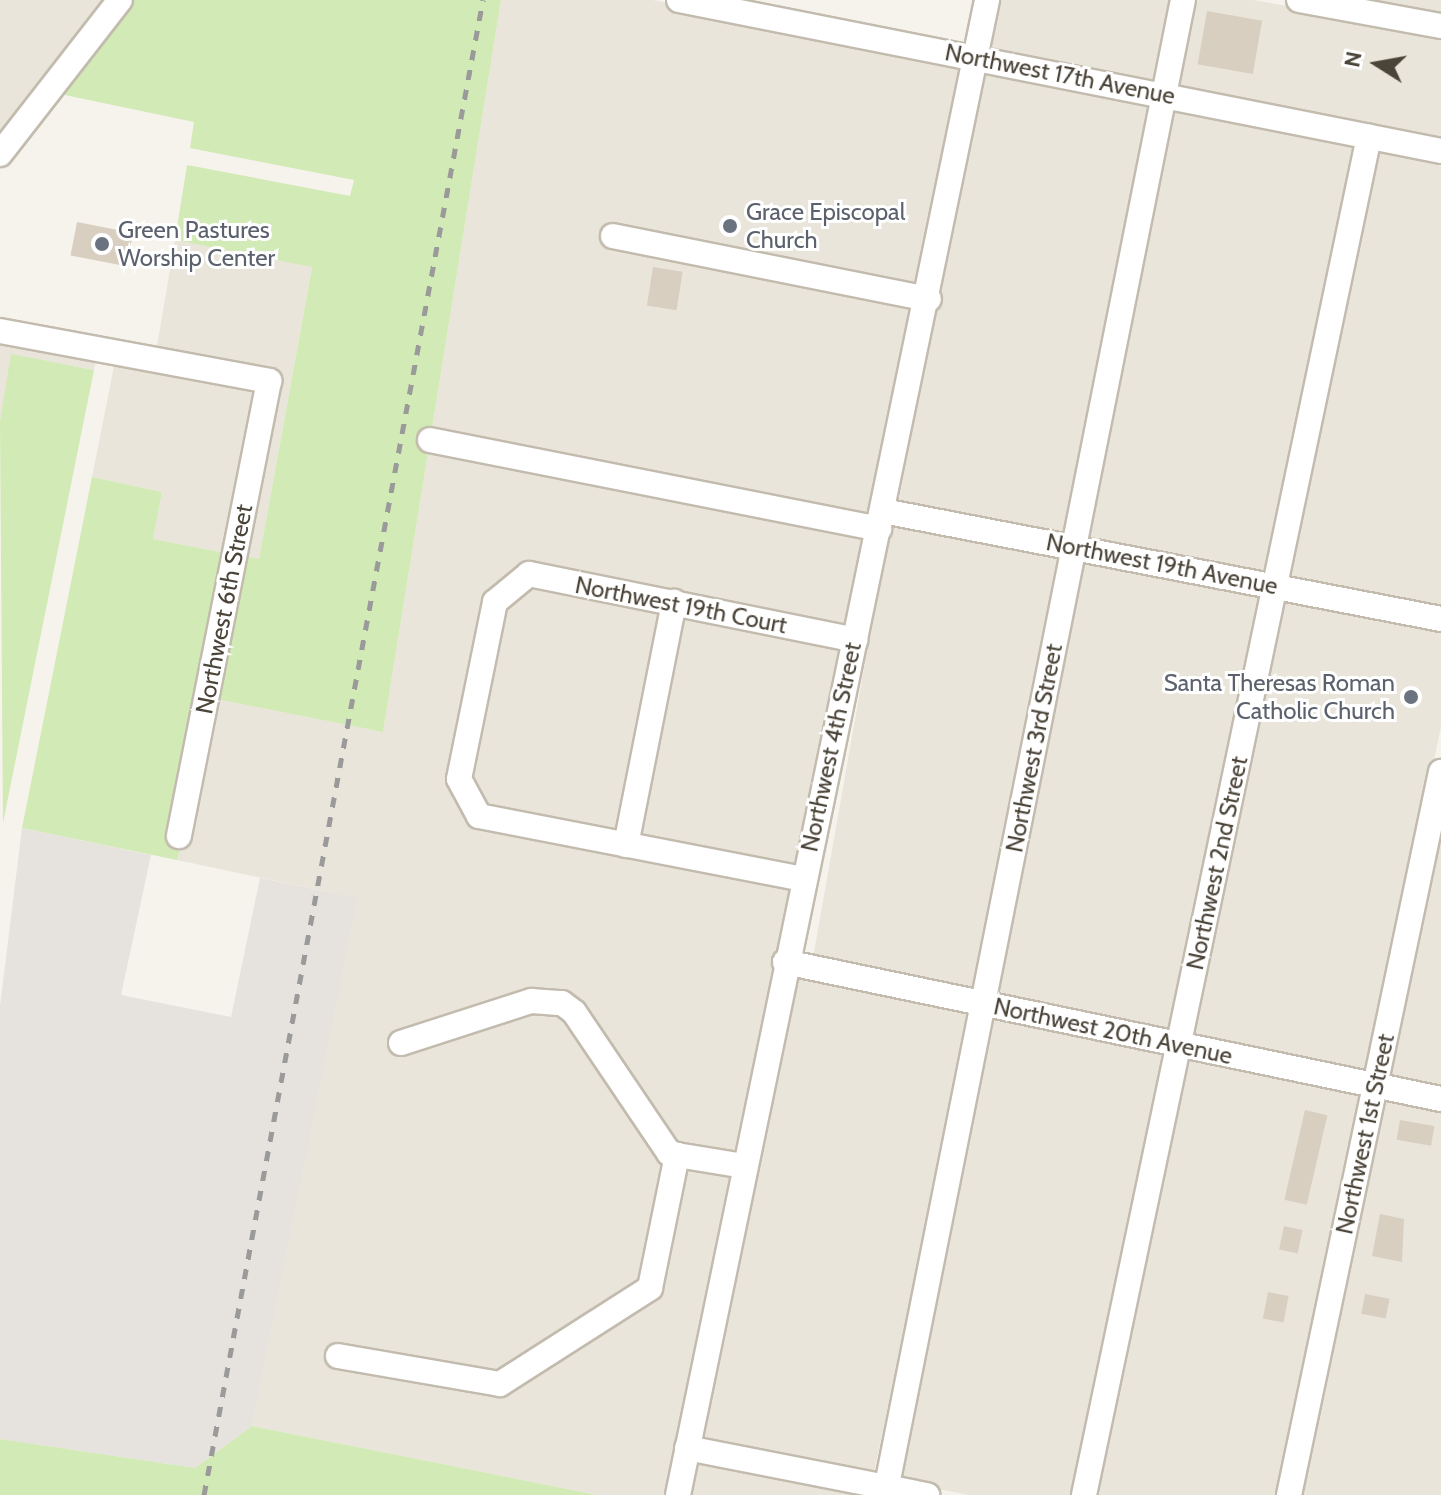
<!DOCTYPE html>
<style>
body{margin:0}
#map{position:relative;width:1441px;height:1495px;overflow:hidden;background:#f6f3ec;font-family:Cabin,sans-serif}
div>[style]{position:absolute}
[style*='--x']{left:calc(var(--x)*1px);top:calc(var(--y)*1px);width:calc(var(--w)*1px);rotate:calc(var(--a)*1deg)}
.residential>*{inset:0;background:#eae5da;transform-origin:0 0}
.industrial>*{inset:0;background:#e6e2dd}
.green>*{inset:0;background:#d2eab5}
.building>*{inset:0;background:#d8cfc1;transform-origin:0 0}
.roads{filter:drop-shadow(2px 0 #c2bbae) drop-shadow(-2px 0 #c2bbae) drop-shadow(0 2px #c2bbae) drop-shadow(0 -2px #c2bbae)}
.minor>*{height:24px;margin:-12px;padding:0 12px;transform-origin:12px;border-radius:12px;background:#fff}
.rail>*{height:5px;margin-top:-2.5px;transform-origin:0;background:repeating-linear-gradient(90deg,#9a9a9a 0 10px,transparent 0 20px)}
.dots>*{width:22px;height:22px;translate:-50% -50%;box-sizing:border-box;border:4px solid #fff;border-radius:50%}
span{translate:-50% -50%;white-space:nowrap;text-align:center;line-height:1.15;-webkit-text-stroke:6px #fff;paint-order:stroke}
.street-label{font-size:24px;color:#4b4439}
.worship-label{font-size:24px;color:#5b616d}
.left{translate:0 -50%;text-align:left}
.right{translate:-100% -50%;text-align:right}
.north{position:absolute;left:1337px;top:24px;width:80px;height:80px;-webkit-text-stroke:6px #fff;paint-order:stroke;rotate:281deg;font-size:22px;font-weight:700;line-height:32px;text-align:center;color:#4b4439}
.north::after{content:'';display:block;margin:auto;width:28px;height:36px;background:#4b4439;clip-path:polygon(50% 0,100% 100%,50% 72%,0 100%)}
</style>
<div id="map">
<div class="residential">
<div style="clip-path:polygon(0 0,109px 0,0 139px)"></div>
<div style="clip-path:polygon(501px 0,653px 0,965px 63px,921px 289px,605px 227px,603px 243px,918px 305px,847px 630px,508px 574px,497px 583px,452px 796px,471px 821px,792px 885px,664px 1495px,597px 1495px,252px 1426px,356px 898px,177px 860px,181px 845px,187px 846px,216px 699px,383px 732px)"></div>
<div style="clip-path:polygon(997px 0,1173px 0,1156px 84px,987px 50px)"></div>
<div style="clip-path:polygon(1192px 0,1254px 0,1441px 34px,1441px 142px,1175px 88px)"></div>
<div style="clip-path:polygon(1346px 0,1441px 0,1441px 17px)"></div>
<div style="left:983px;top:67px;width:173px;height:446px;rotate:11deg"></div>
<div style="left:1172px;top:105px;width:190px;height:443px;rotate:12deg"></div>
<div style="clip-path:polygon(1377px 147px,1441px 159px,1441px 611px,1286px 580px)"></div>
<div style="clip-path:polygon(175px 240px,312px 266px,259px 559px,244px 556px,280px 375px,156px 352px)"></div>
<div style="clip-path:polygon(0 340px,97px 358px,94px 370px,12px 355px,0 421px)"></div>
<div style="clip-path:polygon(115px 361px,258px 387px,225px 553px,153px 539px,162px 492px,92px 477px)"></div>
<div style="left:890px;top:521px;width:176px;height:445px;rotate:10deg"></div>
<div style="left:1082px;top:556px;width:186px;height:450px;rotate:11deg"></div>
<div style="clip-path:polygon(531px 583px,663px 609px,618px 835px,484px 809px,469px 779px,504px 605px)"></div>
<div style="clip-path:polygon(1282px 596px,1441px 628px,1441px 727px,1367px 1075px,1190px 1038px)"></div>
<div style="left:681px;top:612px;width:166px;height:231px;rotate:12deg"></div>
<div style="clip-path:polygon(1441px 819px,1441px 1090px,1386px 1079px)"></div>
<div style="left:792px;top:973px;width:184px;height:477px;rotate:12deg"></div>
<div style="clip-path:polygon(990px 1014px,1168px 1051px,1074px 1495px,969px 1495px,897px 1481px)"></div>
<div style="left:1186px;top:1055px;width:182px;height:450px;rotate:12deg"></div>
<div style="clip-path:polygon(1383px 1095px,1441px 1107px,1441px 1495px,1298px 1495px)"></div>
<div style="clip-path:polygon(695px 1458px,875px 1495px,688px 1495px)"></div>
</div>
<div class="industrial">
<div style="clip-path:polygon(22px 828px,151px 855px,121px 995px,231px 1017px,260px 878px,357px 898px,252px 1426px,195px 1468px,0 1439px,0 1006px)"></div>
</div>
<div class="green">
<div style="clip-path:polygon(132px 0,501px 0,383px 732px,216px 699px,244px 556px,259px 559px,312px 267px,175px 240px,187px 165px,350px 196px,354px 180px,190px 148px,194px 122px,60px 94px)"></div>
<div style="clip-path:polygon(11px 354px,94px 370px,3px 823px,0 421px)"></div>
<div style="clip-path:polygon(92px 477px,162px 492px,153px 539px,225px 553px,168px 842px,181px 845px,177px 860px,22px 828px)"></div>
<div style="clip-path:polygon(252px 1426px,597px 1495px,0 1495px,0 1439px,195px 1468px)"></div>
</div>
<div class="building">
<div style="left:1207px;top:11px;width:56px;height:54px;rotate:10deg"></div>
<div style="left:77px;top:222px;width:57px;height:34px;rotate:11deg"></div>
<div style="left:653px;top:267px;width:30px;height:39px;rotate:9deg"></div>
<div style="left:1305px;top:1110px;width:23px;height:92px;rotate:13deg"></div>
<div style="left:1400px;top:1120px;width:35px;height:20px;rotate:10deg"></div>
<div style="clip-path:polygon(1380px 1214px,1404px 1219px,1402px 1262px,1372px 1256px)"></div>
<div style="left:1284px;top:1226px;width:19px;height:24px;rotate:12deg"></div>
<div style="left:1268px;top:1292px;width:21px;height:27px;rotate:11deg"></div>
<div style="left:1365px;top:1294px;width:25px;height:20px;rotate:11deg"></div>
</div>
<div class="roads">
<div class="minor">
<div style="--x:679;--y:0;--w:777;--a:11.21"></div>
<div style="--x:1299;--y:0;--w:144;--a:10.4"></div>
<div style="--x:0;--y:154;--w:195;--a:-52.1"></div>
<div style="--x:613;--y:236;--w:322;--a:11.3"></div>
<div style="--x:0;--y:331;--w:274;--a:10.5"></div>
<div style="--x:269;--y:381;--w:464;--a:101.2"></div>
<div style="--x:430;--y:440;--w:458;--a:11.2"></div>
<div style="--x:883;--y:511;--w:568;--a:10.95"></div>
<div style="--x:626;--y:845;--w:248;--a:-78.8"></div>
<div style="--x:803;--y:879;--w:330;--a:-169"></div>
<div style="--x:479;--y:816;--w:42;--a:-118.4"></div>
<div style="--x:459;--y:779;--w:181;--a:-78.5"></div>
<div style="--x:495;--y:602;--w:44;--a:-39.5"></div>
<div style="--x:529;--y:574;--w:333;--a:11.4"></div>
<div style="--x:785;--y:962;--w:670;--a:11.8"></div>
<div style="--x:401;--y:1043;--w:137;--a:-17.9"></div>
<div style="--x:531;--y:1001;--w:31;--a:4"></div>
<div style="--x:562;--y:1003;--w:15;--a:37"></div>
<div style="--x:574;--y:1012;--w:170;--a:56"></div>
<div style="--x:669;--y:1153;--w:8;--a:14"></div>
<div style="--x:338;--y:1356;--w:164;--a:9.8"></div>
<div style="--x:500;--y:1384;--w:178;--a:-32.6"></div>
<div style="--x:650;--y:1288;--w:136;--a:-78.5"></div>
<div style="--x:677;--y:1155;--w:68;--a:9.3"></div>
<div style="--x:687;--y:1448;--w:245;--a:11.1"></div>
<div style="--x:678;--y:1495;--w:1527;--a:-78.32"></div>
<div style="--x:885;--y:1495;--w:1524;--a:-78.73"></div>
<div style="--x:1084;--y:1495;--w:1388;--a:-78.15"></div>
<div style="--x:1289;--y:1495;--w:739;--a:-78.13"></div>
</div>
</div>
<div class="rail">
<div style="--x:204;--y:1495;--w:1521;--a:-79.43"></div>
</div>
<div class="dots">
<div style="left:730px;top:226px;background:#6b7280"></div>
<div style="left:102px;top:244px;background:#6b7280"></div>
<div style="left:1411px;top:697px;background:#6b7280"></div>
</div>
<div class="street-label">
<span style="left:1060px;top:74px;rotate:11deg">Northwest 17th Avenue</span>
<span style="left:1162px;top:564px;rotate:11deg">Northwest 19th Avenue</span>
<span style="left:681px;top:605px;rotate:11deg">Northwest 19th Court</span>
<span style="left:224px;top:609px;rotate:-79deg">Northwest 6th Street</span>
<span style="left:831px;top:747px;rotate:-78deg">Northwest 4th Street</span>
<span style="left:1034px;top:748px;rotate:-79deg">Northwest 3rd Street</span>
<span style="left:1217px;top:863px;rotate:-78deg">Northwest 2nd Street</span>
<span style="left:1113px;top:1031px;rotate:12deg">Northwest 20th Avenue</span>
<span style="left:1365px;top:1134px;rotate:-78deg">Northwest 1st Street</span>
</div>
<div class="worship-label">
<span class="left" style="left:746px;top:226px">Grace Episcopal<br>Church</span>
<span class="left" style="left:118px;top:244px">Green Pastures<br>Worship Center</span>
<span class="right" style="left:1395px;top:697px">Santa Theresas Roman<br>Catholic Church</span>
</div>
<div class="north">N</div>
</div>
